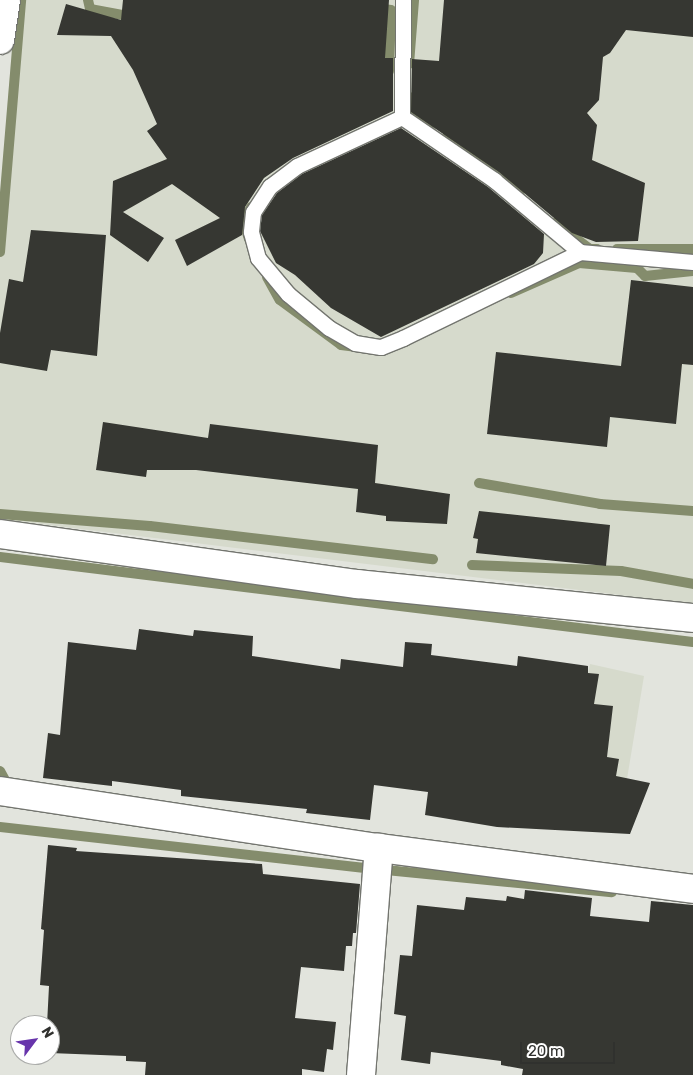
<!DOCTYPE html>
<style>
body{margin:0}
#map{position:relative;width:693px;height:1075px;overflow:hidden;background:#e2e4dd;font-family:Rubik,sans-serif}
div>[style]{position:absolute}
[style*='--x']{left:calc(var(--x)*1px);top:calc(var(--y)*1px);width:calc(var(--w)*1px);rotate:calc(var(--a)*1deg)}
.built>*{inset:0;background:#d6dacc}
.stream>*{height:10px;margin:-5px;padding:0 5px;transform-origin:5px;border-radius:5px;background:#848c6c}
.building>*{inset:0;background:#363732}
.roads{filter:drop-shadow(1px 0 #73756f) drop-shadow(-1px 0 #73756f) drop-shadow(0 1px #73756f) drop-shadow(0 -1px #73756f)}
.service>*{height:15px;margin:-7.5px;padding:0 7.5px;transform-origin:7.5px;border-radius:7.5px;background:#fff}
.minor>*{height:28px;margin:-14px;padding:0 14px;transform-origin:14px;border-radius:14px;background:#fff}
span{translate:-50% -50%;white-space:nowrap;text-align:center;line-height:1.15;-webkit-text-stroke:5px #fff;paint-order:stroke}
.north{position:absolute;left:10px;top:1015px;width:50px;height:50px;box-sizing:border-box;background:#fff;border:1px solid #acadab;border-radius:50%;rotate:59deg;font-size:14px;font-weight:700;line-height:20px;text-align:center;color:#30312e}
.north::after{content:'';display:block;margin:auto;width:18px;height:22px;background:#6734ab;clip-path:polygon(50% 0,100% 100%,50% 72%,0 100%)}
.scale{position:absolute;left:520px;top:1042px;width:95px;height:22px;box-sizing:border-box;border:2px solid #30312e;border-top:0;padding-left:6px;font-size:15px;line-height:18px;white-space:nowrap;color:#30312e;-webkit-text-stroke:4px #fff;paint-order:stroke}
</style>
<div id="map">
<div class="built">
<div style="clip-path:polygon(16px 0,693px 0,693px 604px,0 519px,0 200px)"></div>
<div style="clip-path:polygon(590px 664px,644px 676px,625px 791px,600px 782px,587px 679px)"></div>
</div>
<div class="stream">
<div style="--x:88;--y:0;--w:9;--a:77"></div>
<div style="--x:90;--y:9;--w:45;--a:10.3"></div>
<div style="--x:377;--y:8;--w:14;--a:8"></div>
<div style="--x:391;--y:10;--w:61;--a:91.9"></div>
<div style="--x:409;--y:64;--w:64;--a:-85.5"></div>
<div style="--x:408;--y:96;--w:11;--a:90"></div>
<div style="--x:408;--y:107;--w:33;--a:47"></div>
<div style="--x:444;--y:139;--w:57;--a:30.6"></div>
<div style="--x:493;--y:168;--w:36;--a:42"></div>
<div style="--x:555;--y:223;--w:44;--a:36.6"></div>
<div style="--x:590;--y:249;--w:7;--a:0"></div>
<div style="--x:249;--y:239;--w:19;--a:-108"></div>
<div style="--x:243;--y:221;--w:16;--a:-60"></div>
<div style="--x:617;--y:249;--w:76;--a:0"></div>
<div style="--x:0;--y:252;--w:253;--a:-85.2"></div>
<div style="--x:267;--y:277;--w:26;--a:61"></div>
<div style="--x:280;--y:300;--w:76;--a:36.4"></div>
<div style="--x:341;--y:345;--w:16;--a:7"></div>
<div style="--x:511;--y:293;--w:74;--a:-23.8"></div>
<div style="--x:579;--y:263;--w:58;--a:4.9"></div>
<div style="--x:637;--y:268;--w:11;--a:45"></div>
<div style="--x:645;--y:276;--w:48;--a:-5.9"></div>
<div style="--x:479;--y:483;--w:123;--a:9.8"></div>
<div style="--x:600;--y:504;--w:93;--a:4.3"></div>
<div style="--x:0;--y:514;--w:150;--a:4.6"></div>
<div style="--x:150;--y:526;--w:285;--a:6.7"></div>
<div style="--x:0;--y:557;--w:698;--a:6.99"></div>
<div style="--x:472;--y:565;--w:149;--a:2.3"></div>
<div style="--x:621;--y:571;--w:73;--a:10.2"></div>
<div style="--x:0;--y:771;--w:21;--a:61"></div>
<div style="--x:0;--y:827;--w:367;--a:6.4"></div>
<div style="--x:386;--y:870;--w:227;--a:5.6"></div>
</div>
<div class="building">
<div style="clip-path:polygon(123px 0,389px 0,385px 58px,393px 58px,393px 111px,293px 158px,264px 178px,245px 207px,242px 235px,187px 266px,175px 240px,220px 218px,172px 184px,123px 212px,164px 238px,148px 262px,110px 235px,113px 181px,167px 159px,147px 131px,157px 124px,133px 70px,111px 36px,57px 35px,66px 4px,121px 20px)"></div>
<div style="clip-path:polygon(444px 0,693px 0,693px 37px,626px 30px,610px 53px,603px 57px,599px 100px,587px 113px,597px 125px,592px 160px,645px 183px,638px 241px,596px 242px,572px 233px,499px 172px,411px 112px,412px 59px,439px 61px)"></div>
<div style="clip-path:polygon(401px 128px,488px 187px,544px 234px,543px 253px,534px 264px,381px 337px,331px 308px,295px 275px,276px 263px,260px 231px,262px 215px,277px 193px,302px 174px)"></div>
<div style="clip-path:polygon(31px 230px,106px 235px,97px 356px,51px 350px,47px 371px,0 363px,0 333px,9px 279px,23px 282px)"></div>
<div style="clip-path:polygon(631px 280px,693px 287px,693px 365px,682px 364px,676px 424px,610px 417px,607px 447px,487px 434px,496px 352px,621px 366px)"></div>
<div style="clip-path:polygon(103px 422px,208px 438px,210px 424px,378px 445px,375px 483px,450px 494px,447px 524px,386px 521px,386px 516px,356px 512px,358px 489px,196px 470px,147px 470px,146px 477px,96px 470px)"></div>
<div style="clip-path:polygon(479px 511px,610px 525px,606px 566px,476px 553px,478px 539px,473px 538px)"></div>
<div style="clip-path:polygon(139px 629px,193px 636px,194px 630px,253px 636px,252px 656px,340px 669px,341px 659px,403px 667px,405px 642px,432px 644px,431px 655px,517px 666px,518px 656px,588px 666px,588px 673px,599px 674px,594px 704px,613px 706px,607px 757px,619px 759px,616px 776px,650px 783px,630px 834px,497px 827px,425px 815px,428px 792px,374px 785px,370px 820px,306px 813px,307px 809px,181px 796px,181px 790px,112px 781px,112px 786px,43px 778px,48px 733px,60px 735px,68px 642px,136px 650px)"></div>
<div style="clip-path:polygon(48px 845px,77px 848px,76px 851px,262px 864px,263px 874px,360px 884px,356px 933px,353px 933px,352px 946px,346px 946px,344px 971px,301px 967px,295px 1018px,336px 1022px,333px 1050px,327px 1049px,324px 1072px,302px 1069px,302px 1075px,145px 1075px,146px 1062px,126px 1061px,126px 1056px,50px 1053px,50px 1025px,47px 1025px,49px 986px,40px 985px,44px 930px,41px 929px)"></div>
<div style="clip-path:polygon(525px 890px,592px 898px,590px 916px,649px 922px,651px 901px,693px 905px,693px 1075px,522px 1075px,523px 1069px,501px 1065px,501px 1061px,431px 1052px,430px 1064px,401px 1060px,406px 1016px,394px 1014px,400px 955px,412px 956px,417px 905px,464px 910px,466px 897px,506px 901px,507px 896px,524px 899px)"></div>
</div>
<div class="roads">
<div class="service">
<div style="--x:402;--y:117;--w:116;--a:155"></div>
<div style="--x:297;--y:166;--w:34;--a:143"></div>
<div style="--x:270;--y:186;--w:31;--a:123"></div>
<div style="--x:253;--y:212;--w:20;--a:96"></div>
<div style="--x:251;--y:232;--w:27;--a:75"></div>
<div style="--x:258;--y:258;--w:47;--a:50.2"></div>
<div style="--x:288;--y:294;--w:53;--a:39.7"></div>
<div style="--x:329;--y:328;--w:30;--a:30"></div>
<div style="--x:355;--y:343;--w:26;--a:9"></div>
<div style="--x:381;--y:347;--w:24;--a:-22"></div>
<div style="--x:403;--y:338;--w:197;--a:-25.9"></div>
<div style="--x:580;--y:252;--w:113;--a:5.1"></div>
<div style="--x:402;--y:117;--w:112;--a:34.4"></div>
<div style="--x:494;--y:180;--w:112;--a:39.9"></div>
<div style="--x:402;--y:117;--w:117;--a:-89.5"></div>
</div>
<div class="minor">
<div style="--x:0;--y:40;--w:40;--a:-81.5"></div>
<div style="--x:0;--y:534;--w:361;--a:8"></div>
<div style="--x:358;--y:584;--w:337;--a:5.8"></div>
<div style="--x:0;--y:791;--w:383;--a:8.6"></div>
<div style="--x:379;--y:848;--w:317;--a:7.4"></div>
<div style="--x:361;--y:1075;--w:228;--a:-85.5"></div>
</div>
</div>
<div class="north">N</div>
<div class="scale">20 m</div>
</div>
